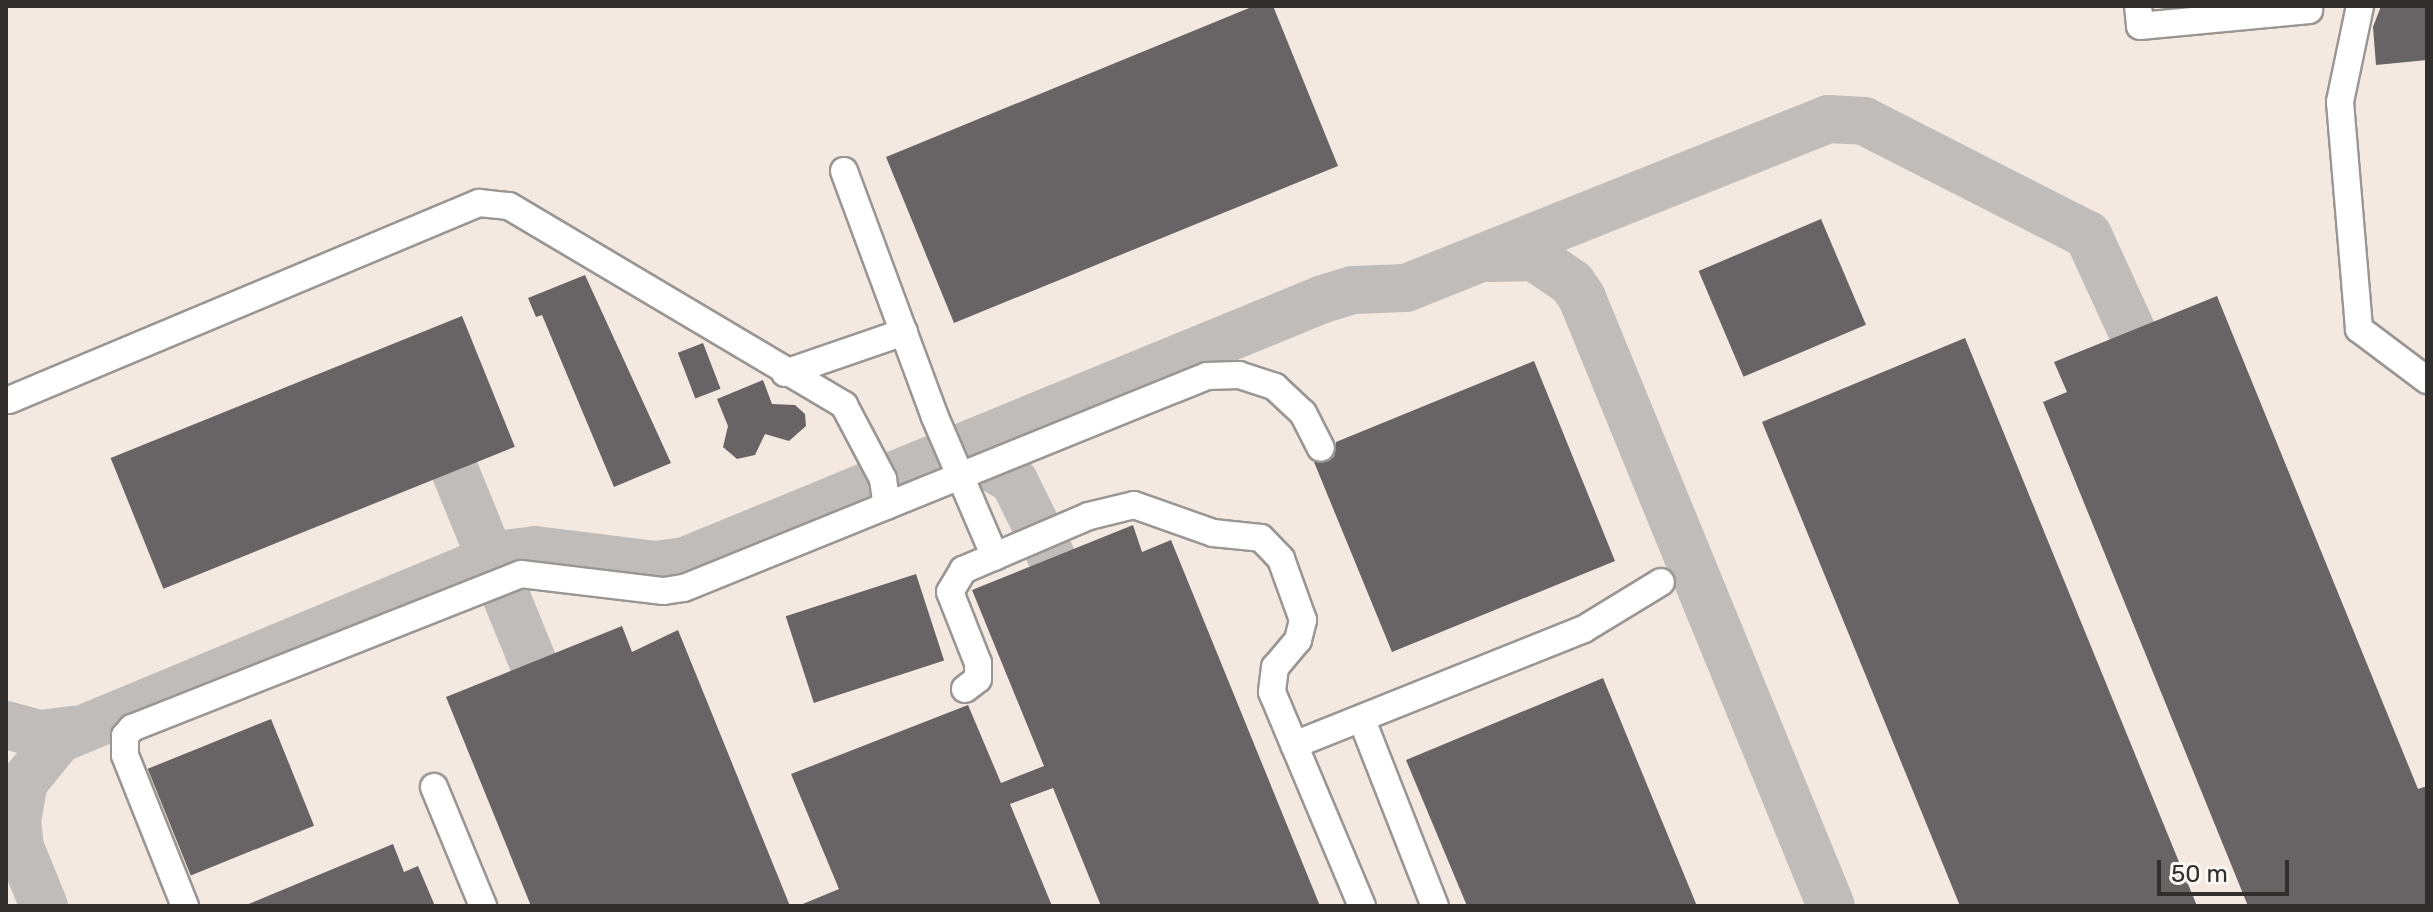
<!DOCTYPE html>
<style>
body{margin:0}
#map{position:relative;width:2433px;height:912px;overflow:hidden;background:#faf6f2;font-family:Rubik,sans-serif}
div>[style]{position:absolute}
[style*='--x']{left:calc(var(--x)*1px);top:calc(var(--y)*1px);width:calc(var(--w)*1px);rotate:calc(var(--a)*1deg)}
.built>*{inset:0;background:#f4e9e1;transform-origin:0 0}
.taxiway>*{height:48px;margin:-24px;padding:0 24px;transform-origin:24px;border-radius:24px;background:#c0bcb9}
.building>*{inset:0;background:#686365;transform-origin:0 0}
.roads{filter:drop-shadow(2px 0 #9a9693) drop-shadow(-2px 0 #9a9693) drop-shadow(0 2px #9a9693) drop-shadow(0 -2px #9a9693)}
.minor>*{height:26px;margin:-13px;padding:0 13px;transform-origin:13px;border-radius:13px;background:#fff}
span{translate:-50% -50%;white-space:nowrap;text-align:center;line-height:1.15;-webkit-text-stroke:8px #faf6f2;paint-order:stroke}
.frame{position:absolute;inset:0;border:8px solid #312f2e;pointer-events:none}
.scale{position:absolute;left:2157px;top:860px;width:132px;height:36px;box-sizing:border-box;border:4px solid #312f2e;border-top:0;padding-left:10px;font-size:24px;line-height:28px;white-space:nowrap;color:#312f2e;-webkit-text-stroke:6px #faf6f2;paint-order:stroke}
</style>
<div id="map">
<div class="built">
<div style="left:6px;top:6px;width:2421px;height:900px"></div>
</div>
<div class="taxiway">
<div style="--x:1488;--y:258;--w:46;--a:-1.2"></div>
<div style="--x:1534;--y:257;--w:46;--a:34.4"></div>
<div style="--x:1572;--y:283;--w:18;--a:56"></div>
<div style="--x:1582;--y:298;--w:657;--a:67.73"></div>
<div style="--x:944;--y:457;--w:34;--a:3"></div>
<div style="--x:978;--y:459;--w:42;--a:31.4"></div>
<div style="--x:1014;--y:481;--w:86;--a:63.7"></div>
<div style="--x:455;--y:471;--w:206;--a:67.8"></div>
<div style="--x:6;--y:725;--w:35;--a:15"></div>
<div style="--x:40;--y:734;--w:34;--a:-7"></div>
<div style="--x:9;--y:820;--w:93;--a:67.9"></div>
<div style="--x:20;--y:848;--w:27;--a:-96"></div>
<div style="--x:17;--y:821;--w:40;--a:-80"></div>
<div style="--x:24;--y:782;--w:55;--a:-50.9"></div>
<div style="--x:59;--y:739;--w:482;--a:-22.6"></div>
<div style="--x:504;--y:554;--w:31;--a:-7"></div>
<div style="--x:535;--y:550;--w:122;--a:7.1"></div>
<div style="--x:656;--y:565;--w:29;--a:-8"></div>
<div style="--x:685;--y:561;--w:690;--a:-22.33"></div>
<div style="--x:1323;--y:299;--w:31;--a:-17"></div>
<div style="--x:1353;--y:290;--w:53;--a:-2.2"></div>
<div style="--x:1406;--y:288;--w:455;--a:-21.8"></div>
<div style="--x:1828;--y:119;--w:36;--a:3"></div>
<div style="--x:1864;--y:121;--w:251;--a:27"></div>
<div style="--x:2088;--y:235;--w:106;--a:65.4"></div>
</div>
<div class="building">
<div style="clip-path:polygon(1254px 6px,1273px 6px,1338px 166px,954px 323px,886px 157px)"></div>
<div style="clip-path:polygon(2381px 6px,2427px 6px,2427px 60px,2376px 65px,2373px 27px)"></div>
<div style="left:1821px;top:219px;width:115px;height:133px;rotate:67deg"></div>
<div style="clip-path:polygon(585px 275px,671px 463px,614px 487px,542px 315px,536px 317px,528px 298px)"></div>
<div style="clip-path:polygon(2217px 296px,2418px 789px,2427px 786px,2427px 906px,2248px 906px,2043px 402px,2067px 392px,2054px 362px)"></div>
<div style="left:462px;top:316px;width:141px;height:379px;rotate:68deg"></div>
<div style="clip-path:polygon(1965px 338px,2197px 906px,1960px 906px,1762px 422px)"></div>
<div style="left:703px;top:343px;width:49px;height:27px;rotate:69deg"></div>
<div style="clip-path:polygon(1534px 361px,1615px 561px,1392px 652px,1314px 462px,1334px 457px,1336px 442px)"></div>
<div style="clip-path:polygon(763px 380px,772px 404px,795px 405px,805px 414px,806px 426px,789px 441px,765px 434px,755px 455px,737px 459px,723px 447px,728px 426px,717px 399px)"></div>
<div style="clip-path:polygon(1133px 525px,1142px 552px,1171px 540px,1320px 906px,1101px 906px,1053px 788px,1010px 804px,1052px 906px,798px 906px,839px 889px,791px 774px,968px 705px,1001px 783px,1044px 766px,972px 590px)"></div>
<div style="left:916px;top:574px;width:91px;height:137px;rotate:72deg"></div>
<div style="clip-path:polygon(622px 626px,632px 652px,678px 630px,790px 906px,531px 906px,446px 697px)"></div>
<div style="clip-path:polygon(1603px 678px,1697px 906px,1467px 906px,1406px 760px)"></div>
<div style="left:271px;top:719px;width:115px;height:133px;rotate:68deg"></div>
<div style="clip-path:polygon(393px 844px,404px 872px,418px 866px,435px 906px,244px 906px)"></div>
</div>
<div class="roads">
<div class="minor">
<div style="--x:2138;--y:6;--w:20;--a:84"></div>
<div style="--x:2140;--y:26;--w:170;--a:-5.4"></div>
<div style="--x:2360;--y:6;--w:98;--a:101.8"></div>
<div style="--x:2340;--y:102;--w:228;--a:85.2"></div>
<div style="--x:2359;--y:329;--w:85;--a:36.9"></div>
<div style="--x:844;--y:171;--w:262;--a:69.7"></div>
<div style="--x:935;--y:417;--w:152;--a:66.8"></div>
<div style="--x:785;--y:373;--w:126;--a:-19"></div>
<div style="--x:9;--y:400;--w:510;--a:-22.74"></div>
<div style="--x:479;--y:203;--w:30;--a:6"></div>
<div style="--x:509;--y:206;--w:390;--a:30.7"></div>
<div style="--x:844;--y:405;--w:84;--a:62.2"></div>
<div style="--x:883;--y:479;--w:27;--a:82"></div>
<div style="--x:965;--y:689;--w:16;--a:-38"></div>
<div style="--x:978;--y:679;--w:16;--a:-90"></div>
<div style="--x:978;--y:663;--w:76;--a:-111.5"></div>
<div style="--x:950;--y:592;--w:26;--a:-59"></div>
<div style="--x:963;--y:570;--w:137;--a:-23.2"></div>
<div style="--x:1089;--y:516;--w:46;--a:-13.7"></div>
<div style="--x:1134;--y:505;--w:84;--a:19.5"></div>
<div style="--x:1213;--y:533;--w:48;--a:5.9"></div>
<div style="--x:1261;--y:538;--w:29;--a:46"></div>
<div style="--x:1281;--y:559;--w:65;--a:70.2"></div>
<div style="--x:1303;--y:620;--w:21;--a:104"></div>
<div style="--x:1298;--y:640;--w:35;--a:130"></div>
<div style="--x:1275;--y:667;--w:25;--a:97"></div>
<div style="--x:1272;--y:692;--w:232;--a:67.2"></div>
<div style="--x:1362;--y:720;--w:200;--a:68.6"></div>
<div style="--x:1294;--y:745;--w:312;--a:-21.8"></div>
<div style="--x:1584;--y:629;--w:90;--a:-31.4"></div>
<div style="--x:434;--y:787;--w:129;--a:67.6"></div>
<div style="--x:185;--y:906;--w:162;--a:-111.7"></div>
<div style="--x:125;--y:755;--w:19;--a:-90"></div>
<div style="--x:125;--y:736;--w:11;--a:-49"></div>
<div style="--x:132;--y:728;--w:418;--a:-21.6"></div>
<div style="--x:521;--y:574;--w:144;--a:6.8"></div>
<div style="--x:664;--y:591;--w:20;--a:-9"></div>
<div style="--x:684;--y:588;--w:564;--a:-22.07"></div>
<div style="--x:1207;--y:376;--w:32;--a:-2"></div>
<div style="--x:1239;--y:375;--w:38;--a:18"></div>
<div style="--x:1275;--y:387;--w:38;--a:43"></div>
<div style="--x:1303;--y:413;--w:39;--a:63"></div>
</div>
</div>
<div class="frame"></div>
<div class="scale">50 m</div>
</div>
